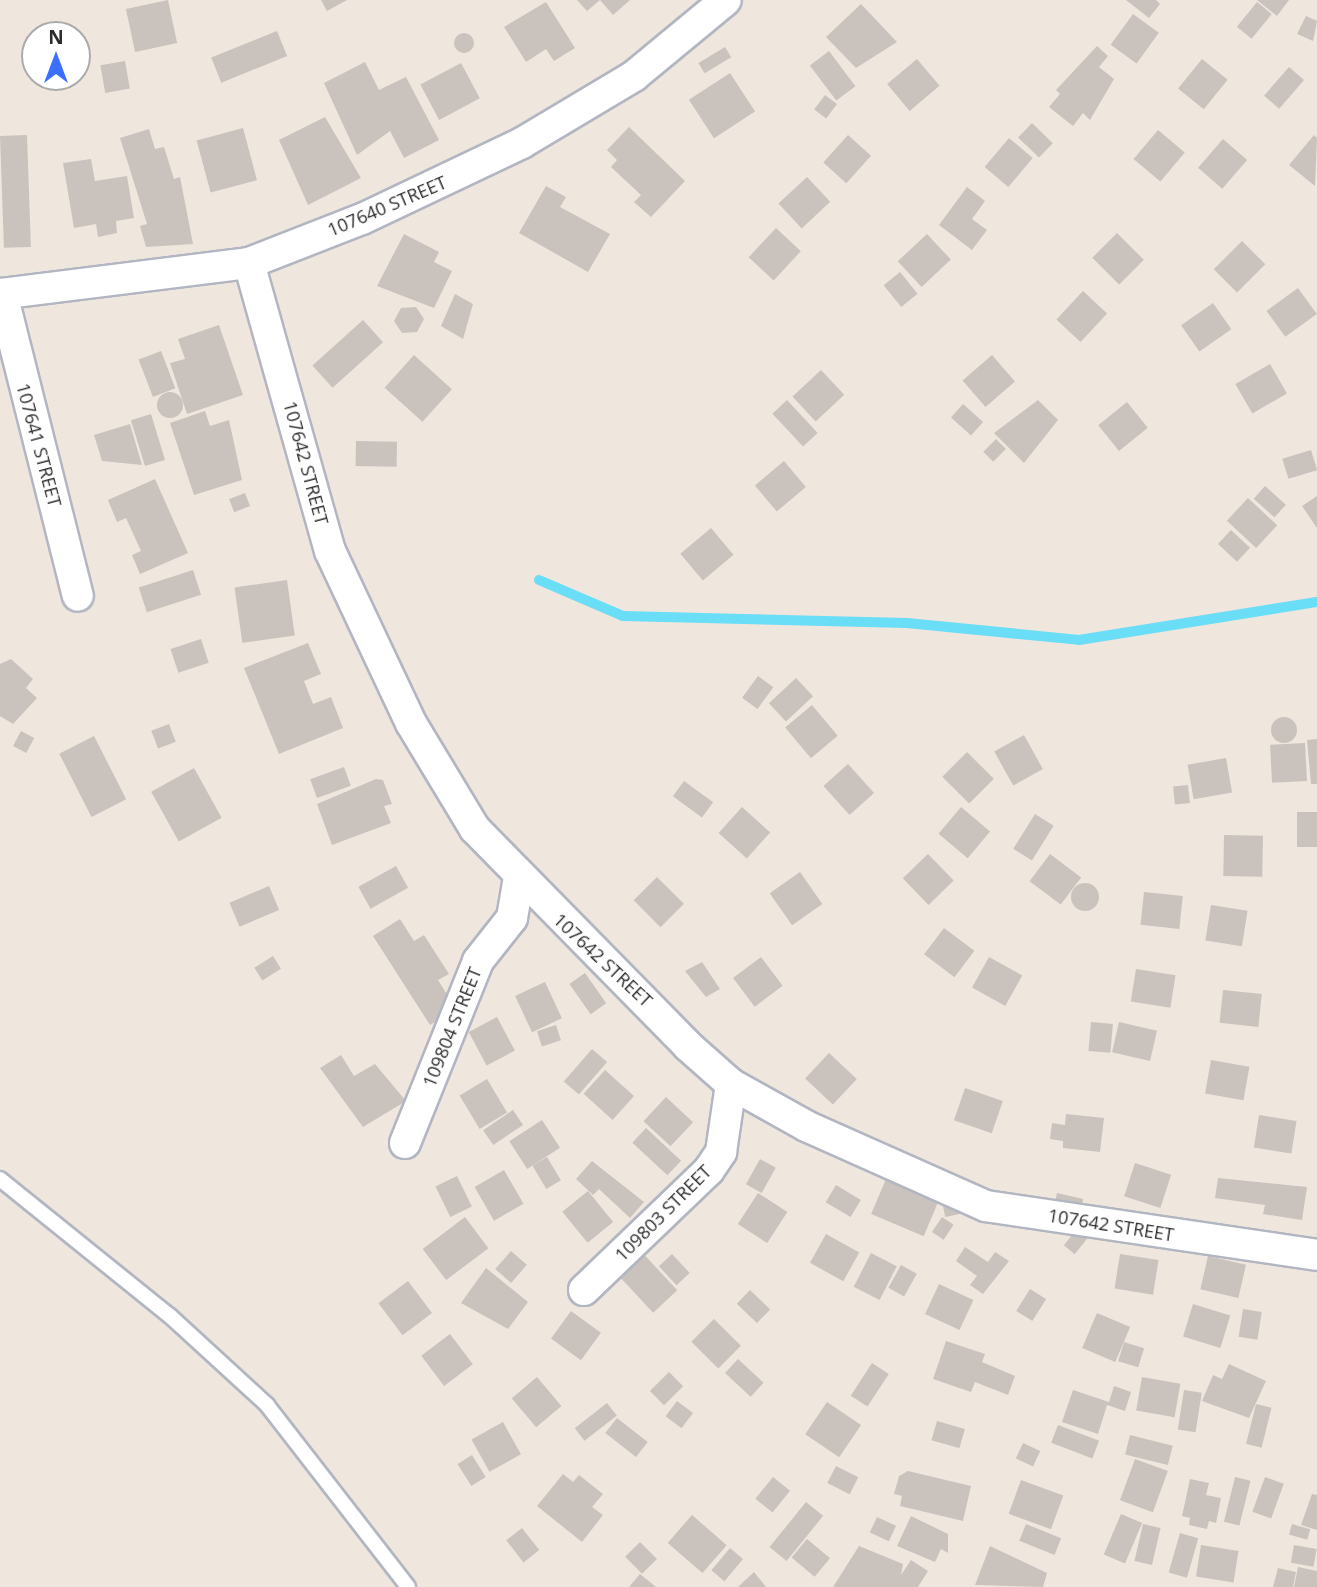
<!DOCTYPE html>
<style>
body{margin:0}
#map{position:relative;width:1317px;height:1587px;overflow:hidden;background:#efe6de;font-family:"Open Sans",sans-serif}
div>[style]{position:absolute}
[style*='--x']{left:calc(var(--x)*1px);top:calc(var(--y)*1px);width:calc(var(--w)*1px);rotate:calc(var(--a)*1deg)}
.stream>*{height:10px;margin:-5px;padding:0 5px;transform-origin:5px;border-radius:5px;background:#6addf7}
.building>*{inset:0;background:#cac3bd;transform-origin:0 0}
.round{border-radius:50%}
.roads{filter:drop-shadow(2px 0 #b2b6c1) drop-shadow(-2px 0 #b2b6c1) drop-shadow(0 2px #b2b6c1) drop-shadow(0 -2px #b2b6c1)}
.lane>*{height:14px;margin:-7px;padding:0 7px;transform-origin:7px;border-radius:7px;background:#fff}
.street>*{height:30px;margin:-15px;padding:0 15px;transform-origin:15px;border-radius:15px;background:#fff}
span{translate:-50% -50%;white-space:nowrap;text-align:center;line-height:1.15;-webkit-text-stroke:7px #fff;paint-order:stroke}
.street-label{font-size:18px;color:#2c2c2c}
.north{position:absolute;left:21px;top:21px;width:70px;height:70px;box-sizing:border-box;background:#fff;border:2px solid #ababab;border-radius:50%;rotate:0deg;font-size:19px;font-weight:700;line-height:28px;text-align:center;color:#2c2c2c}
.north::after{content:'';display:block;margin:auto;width:24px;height:32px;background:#3a6fff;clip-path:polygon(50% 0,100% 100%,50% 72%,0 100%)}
</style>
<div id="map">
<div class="stream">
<div style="--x:539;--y:580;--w:91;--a:23.2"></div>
<div style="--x:623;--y:616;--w:284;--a:1.4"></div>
<div style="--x:907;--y:623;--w:173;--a:5.6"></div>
<div style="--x:1079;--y:640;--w:241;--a:-9.1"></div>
</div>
<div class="building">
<div style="left:168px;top:0;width:44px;height:43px;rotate:78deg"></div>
<div style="clip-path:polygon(321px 0,347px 0,327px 11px)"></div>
<div style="clip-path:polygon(577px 0,630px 0,613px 15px,600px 0,587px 11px)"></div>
<div style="clip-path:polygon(1126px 0,1156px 0,1160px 4px,1149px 18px)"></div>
<div style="clip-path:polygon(1257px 0,1289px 0,1277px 16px)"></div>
<div style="clip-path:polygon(546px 2px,575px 48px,554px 61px,546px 49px,526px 62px,504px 27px)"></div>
<div style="left:1257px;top:2px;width:19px;height:32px;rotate:39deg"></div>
<div style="clip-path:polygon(861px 4px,897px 42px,856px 68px,826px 37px)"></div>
<div style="left:1133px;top:14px;width:32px;height:38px;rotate:36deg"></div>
<div style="clip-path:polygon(1306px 16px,1317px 21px,1313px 41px,1297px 34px)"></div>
<div style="left:277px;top:31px;width:27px;height:71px;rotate:68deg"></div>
<div class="round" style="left:454px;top:33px;width:20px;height:20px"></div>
<div style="clip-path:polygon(1097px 46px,1108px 56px,1099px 67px,1114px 79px,1090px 120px,1083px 113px,1073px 126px,1049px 107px,1060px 94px,1056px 90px)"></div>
<div style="left:725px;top:47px;width:12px;height:31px;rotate:59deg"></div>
<div style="left:829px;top:51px;width:44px;height:24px;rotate:53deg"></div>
<div style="left:917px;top:59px;width:35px;height:39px;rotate:50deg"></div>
<div style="left:1202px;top:59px;width:33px;height:38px;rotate:39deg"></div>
<div style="left:125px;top:61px;width:28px;height:25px;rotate:80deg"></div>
<div style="clip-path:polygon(365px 62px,379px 90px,406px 77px,439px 140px,404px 158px,390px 131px,357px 155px,324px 83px)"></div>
<div style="left:461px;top:63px;width:40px;height:46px;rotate:62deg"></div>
<div style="left:1289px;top:67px;width:20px;height:38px;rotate:41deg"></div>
<div style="left:730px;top:73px;width:46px;height:49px;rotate:57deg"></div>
<div style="left:825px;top:95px;width:15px;height:18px;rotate:37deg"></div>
<div style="clip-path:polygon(325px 117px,361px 178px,308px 205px,279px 140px)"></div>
<div style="left:1032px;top:123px;width:29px;height:20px;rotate:44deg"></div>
<div style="clip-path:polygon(629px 127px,685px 181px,651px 217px,634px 202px,641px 195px,611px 167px,617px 160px,607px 150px)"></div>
<div style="left:243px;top:128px;width:54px;height:48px;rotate:75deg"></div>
<div style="clip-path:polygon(149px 129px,155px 149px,164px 147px,174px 179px,180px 177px,193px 244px,146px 247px,140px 226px,147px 224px,120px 138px)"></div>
<div style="left:1158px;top:130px;width:35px;height:38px;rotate:40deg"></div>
<div style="left:27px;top:135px;width:112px;height:27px;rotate:88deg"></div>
<div style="left:848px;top:135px;width:31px;height:37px;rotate:42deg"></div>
<div style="clip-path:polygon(1314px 135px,1317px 138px,1315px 186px,1289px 165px)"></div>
<div style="left:1009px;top:138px;width:31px;height:38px;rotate:40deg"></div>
<div style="left:1223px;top:139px;width:32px;height:38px;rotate:41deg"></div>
<div style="clip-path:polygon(91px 159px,95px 181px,127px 176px,134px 218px,116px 221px,117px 233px,98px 237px,96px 224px,74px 228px,63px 163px)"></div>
<div style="left:807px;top:177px;width:34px;height:39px;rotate:47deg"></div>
<div style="clip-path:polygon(546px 186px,566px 197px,560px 207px,610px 234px,588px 272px,519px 233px)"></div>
<div style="clip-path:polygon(967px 187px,985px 201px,972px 219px,987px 230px,972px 250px,939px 225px)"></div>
<div style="left:776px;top:228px;width:34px;height:40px;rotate:43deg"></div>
<div style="left:1117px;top:233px;width:38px;height:35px;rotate:45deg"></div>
<div style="clip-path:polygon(404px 234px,439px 252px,434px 262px,452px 271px,434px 308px,377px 286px)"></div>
<div style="left:927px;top:234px;width:35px;height:40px;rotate:47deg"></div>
<div style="left:1242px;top:241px;width:33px;height:40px;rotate:45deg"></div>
<div style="left:900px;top:272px;width:28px;height:21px;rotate:51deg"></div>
<div style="left:1298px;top:288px;width:32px;height:39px;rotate:54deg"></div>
<div style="left:1083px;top:291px;width:33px;height:39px;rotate:43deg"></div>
<div style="clip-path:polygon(455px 294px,473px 304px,463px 339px,441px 326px)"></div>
<div style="left:1213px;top:303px;width:32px;height:39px;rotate:55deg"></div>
<div style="clip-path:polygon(416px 307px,424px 319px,417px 332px,402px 333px,394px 321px,401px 308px)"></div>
<div style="left:363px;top:320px;width:30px;height:68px;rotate:48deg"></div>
<div style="clip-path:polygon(219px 325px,243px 395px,187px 414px,170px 363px,185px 359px,178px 339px)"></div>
<div style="left:161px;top:351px;width:40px;height:24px;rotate:69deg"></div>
<div style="left:414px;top:355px;width:51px;height:44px;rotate:42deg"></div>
<div style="left:992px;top:355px;width:35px;height:39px;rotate:49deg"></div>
<div style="left:1270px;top:364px;width:34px;height:40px;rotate:60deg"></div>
<div style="left:821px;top:370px;width:34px;height:39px;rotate:47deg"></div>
<div class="round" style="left:157px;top:392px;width:26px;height:26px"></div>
<div style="left:787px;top:400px;width:45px;height:20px;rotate:47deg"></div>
<div style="clip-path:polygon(1038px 400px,1058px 420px,1024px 463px,994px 433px)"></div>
<div style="left:1127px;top:402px;width:33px;height:37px;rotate:51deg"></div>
<div style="left:963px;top:404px;width:27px;height:18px;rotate:42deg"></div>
<div style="clip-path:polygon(205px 411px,210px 426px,229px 420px,242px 480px,194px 495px,170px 423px)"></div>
<div style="left:151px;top:414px;width:48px;height:21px;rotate:73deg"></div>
<div style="clip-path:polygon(130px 424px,142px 465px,102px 461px,94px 435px)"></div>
<div style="left:996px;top:439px;width:14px;height:18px;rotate:45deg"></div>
<div style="left:356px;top:441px;width:41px;height:25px;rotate:1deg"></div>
<div style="left:1311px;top:450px;width:21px;height:30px;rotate:73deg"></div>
<div style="left:784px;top:461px;width:34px;height:38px;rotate:50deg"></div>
<div style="clip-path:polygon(155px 479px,188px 553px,140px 574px,132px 555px,141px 551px,126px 518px,117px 522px,108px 500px)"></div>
<div style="left:1265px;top:486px;width:28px;height:17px;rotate:42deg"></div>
<div style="left:245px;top:493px;width:14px;height:17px;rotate:69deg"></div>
<div style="clip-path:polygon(1317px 496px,1317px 528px,1302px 506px)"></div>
<div style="left:1248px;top:498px;width:40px;height:31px;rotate:43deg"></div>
<div style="left:711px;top:528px;width:35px;height:40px;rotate:50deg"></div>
<div style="left:1231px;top:530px;width:26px;height:19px;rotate:43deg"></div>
<div style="left:193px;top:570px;width:26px;height:57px;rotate:72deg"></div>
<div style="left:287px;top:580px;width:56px;height:53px;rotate:82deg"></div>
<div style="left:201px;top:639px;width:25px;height:32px;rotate:72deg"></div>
<div style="clip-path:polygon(308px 643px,321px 674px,304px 681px,313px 704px,331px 697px,343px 728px,279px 754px,244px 668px)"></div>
<div style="clip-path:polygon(11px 659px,33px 679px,26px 688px,37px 698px,13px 724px,0 716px,0 664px)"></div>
<div style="left:758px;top:676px;width:19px;height:27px;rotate:36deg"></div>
<div style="left:796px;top:678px;width:25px;height:37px;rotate:47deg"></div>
<div style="left:812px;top:705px;width:40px;height:35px;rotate:50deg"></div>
<div class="round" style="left:1271px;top:717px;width:26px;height:26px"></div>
<div style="left:169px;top:724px;width:19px;height:19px;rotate:69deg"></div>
<div style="left:21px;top:731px;width:15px;height:17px;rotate:28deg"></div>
<div style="left:1024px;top:735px;width:39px;height:34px;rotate:61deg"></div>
<div style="left:94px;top:736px;width:71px;height:39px;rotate:63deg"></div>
<div style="clip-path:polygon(1317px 739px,1317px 784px,1311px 784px,1307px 740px)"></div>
<div style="left:1305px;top:743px;width:38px;height:35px;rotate:87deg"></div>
<div style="left:967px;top:752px;width:38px;height:35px;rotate:45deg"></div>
<div style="left:1226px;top:758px;width:35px;height:39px;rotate:80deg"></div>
<div style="left:848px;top:764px;width:39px;height:33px;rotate:48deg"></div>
<div style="left:344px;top:767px;width:20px;height:36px;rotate:70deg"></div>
<div style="left:194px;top:768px;width:57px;height:49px;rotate:61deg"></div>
<div style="clip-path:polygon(376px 779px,383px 780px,392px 804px,384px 806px,391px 823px,332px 845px,317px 804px)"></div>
<div style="left:684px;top:781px;width:36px;height:19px;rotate:36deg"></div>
<div style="left:1188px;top:785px;width:18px;height:15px;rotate:84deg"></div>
<div style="left:742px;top:807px;width:38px;height:35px;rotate:42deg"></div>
<div style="left:961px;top:807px;width:38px;height:35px;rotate:40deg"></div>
<div style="left:1297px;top:812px;width:20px;height:35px"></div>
<div style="left:1035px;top:814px;width:22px;height:41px;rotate:32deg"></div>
<div style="left:1224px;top:835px;width:39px;height:41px;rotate:1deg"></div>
<div style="left:928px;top:854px;width:37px;height:35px;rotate:46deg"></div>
<div style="left:1050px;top:854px;width:39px;height:34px;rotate:37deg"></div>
<div style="left:396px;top:866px;width:25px;height:43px;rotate:61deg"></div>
<div style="left:800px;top:872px;width:39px;height:37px;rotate:55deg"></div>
<div style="left:657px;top:877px;width:38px;height:33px;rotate:45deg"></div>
<div class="round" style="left:1071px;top:883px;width:28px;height:28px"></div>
<div style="left:269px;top:886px;width:26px;height:43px;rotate:67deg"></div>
<div style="left:1144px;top:892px;width:39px;height:33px;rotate:6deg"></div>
<div style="left:1211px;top:905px;width:37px;height:36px;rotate:9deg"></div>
<div style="clip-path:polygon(400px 919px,414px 941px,424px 935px,449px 974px,438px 980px,456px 1009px,430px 1025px,373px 936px)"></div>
<div style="left:944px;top:928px;width:38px;height:33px;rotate:37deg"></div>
<div style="left:273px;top:956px;width:15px;height:22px;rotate:58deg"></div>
<div style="left:761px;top:957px;width:36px;height:35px;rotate:53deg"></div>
<div style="left:989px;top:957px;width:38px;height:35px;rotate:29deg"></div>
<div style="clip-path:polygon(702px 962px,720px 989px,706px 997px,685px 971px)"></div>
<div style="left:1136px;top:969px;width:40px;height:33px;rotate:9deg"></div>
<div style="left:585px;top:973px;width:37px;height:19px;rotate:55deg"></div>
<div style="left:545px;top:982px;width:40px;height:33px;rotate:65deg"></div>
<div style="left:1223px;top:990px;width:39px;height:33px;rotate:6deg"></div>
<div style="left:497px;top:1017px;width:38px;height:32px;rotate:62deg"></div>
<div style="left:1091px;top:1022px;width:22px;height:29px;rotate:5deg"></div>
<div style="left:1119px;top:1022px;width:39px;height:31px;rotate:13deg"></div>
<div style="left:556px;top:1025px;width:16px;height:20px;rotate:72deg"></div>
<div style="left:592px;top:1049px;width:20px;height:43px;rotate:41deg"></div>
<div style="left:829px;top:1053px;width:38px;height:35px;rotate:43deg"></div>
<div style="clip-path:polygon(341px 1055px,354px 1076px,375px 1064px,406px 1101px,363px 1127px,320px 1068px)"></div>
<div style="left:1211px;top:1060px;width:39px;height:34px;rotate:10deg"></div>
<div style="left:605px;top:1070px;width:39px;height:32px;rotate:42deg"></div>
<div style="left:487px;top:1079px;width:39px;height:32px;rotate:59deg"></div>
<div style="left:965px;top:1088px;width:40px;height:34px;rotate:19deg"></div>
<div style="left:666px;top:1097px;width:37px;height:33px;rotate:43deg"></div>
<div style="left:513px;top:1110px;width:18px;height:36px;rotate:56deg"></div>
<div style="clip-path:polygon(1066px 1114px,1104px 1118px,1100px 1152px,1063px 1148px,1063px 1141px,1050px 1139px,1052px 1123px,1065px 1125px)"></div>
<div style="left:1259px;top:1115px;width:38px;height:33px;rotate:9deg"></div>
<div style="left:542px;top:1120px;width:33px;height:39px;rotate:57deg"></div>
<div style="left:646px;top:1128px;width:48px;height:20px;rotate:43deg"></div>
<div style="left:547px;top:1157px;width:27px;height:17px;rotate:59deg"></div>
<div style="left:760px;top:1159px;width:18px;height:29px;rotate:29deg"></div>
<div style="clip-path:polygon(592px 1161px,644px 1202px,630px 1218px,599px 1189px,593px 1195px,576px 1179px)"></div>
<div style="left:1135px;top:1163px;width:38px;height:35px;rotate:18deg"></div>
<div style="left:504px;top:1170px;width:39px;height:34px;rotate:60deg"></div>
<div style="left:457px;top:1176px;width:34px;height:24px;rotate:64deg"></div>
<div style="clip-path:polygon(1218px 1178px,1307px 1187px,1302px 1220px,1263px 1214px,1265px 1205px,1215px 1198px)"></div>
<div style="left:886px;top:1179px;width:57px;height:38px;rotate:23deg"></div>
<div style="left:836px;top:1185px;width:29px;height:20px;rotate:31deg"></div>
<div style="left:588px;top:1191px;width:40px;height:33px;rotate:51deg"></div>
<div style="left:758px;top:1193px;width:35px;height:37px;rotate:33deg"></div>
<div style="left:1057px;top:1193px;width:27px;height:13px;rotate:13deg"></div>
<div style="left:958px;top:1200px;width:14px;height:16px;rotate:78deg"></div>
<div style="left:465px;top:1217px;width:39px;height:53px;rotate:53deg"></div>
<div style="left:942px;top:1217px;width:14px;height:18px;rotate:34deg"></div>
<div style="left:1077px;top:1229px;width:14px;height:21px;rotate:39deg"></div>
<div style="left:826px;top:1234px;width:38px;height:33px;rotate:29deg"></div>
<div style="left:637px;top:1247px;width:59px;height:33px;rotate:47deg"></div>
<div style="clip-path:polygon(965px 1247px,988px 1262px,995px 1252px,1009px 1261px,983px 1294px,970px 1285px,977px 1276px,956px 1261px)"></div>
<div style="left:511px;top:1251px;width:21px;height:24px;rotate:41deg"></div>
<div style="left:871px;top:1253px;width:29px;height:38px;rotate:27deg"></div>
<div style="left:672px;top:1254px;width:26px;height:18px;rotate:47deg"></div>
<div style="left:1120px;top:1254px;width:39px;height:35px;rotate:9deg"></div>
<div style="left:1208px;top:1256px;width:39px;height:34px;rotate:13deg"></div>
<div style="left:901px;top:1265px;width:18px;height:26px;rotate:29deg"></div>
<div style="clip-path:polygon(486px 1268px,528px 1302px,508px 1329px,461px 1303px)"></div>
<div style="left:408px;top:1281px;width:40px;height:37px;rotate:53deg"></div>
<div style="left:939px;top:1284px;width:38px;height:33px;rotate:25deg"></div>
<div style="left:1030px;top:1289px;width:19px;height:26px;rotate:32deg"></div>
<div style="left:750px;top:1290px;width:28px;height:19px;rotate:44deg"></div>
<div style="left:1193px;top:1304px;width:39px;height:34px;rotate:17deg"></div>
<div style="left:1243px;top:1309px;width:19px;height:28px;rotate:9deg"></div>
<div style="left:571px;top:1311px;width:37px;height:34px;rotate:36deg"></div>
<div style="left:1097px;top:1313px;width:36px;height:38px;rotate:23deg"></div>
<div style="left:714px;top:1319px;width:38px;height:32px;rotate:45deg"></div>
<div style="left:450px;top:1334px;width:38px;height:36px;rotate:53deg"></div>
<div style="clip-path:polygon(946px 1341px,985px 1354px,982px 1362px,1015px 1376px,1008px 1395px,975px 1382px,971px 1392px,933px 1379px)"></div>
<div style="left:1124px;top:1342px;width:21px;height:20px;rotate:17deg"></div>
<div style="left:738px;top:1359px;width:35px;height:19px;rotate:43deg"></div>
<div style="left:872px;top:1363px;width:20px;height:39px;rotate:33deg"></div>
<div style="clip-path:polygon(1229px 1364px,1266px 1381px,1249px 1418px,1202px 1401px,1213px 1375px,1222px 1379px)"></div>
<div style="left:669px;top:1372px;width:20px;height:27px;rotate:45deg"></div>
<div style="left:537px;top:1377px;width:38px;height:33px;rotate:50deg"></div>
<div style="left:1142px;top:1377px;width:39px;height:34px;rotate:10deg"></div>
<div style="clip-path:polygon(1114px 1386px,1131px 1392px,1125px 1411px,1107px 1405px,1098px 1434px,1062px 1422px,1073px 1390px,1109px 1402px)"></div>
<div style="left:1184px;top:1390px;width:18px;height:40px;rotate:9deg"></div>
<div style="left:677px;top:1401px;width:20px;height:19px;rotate:37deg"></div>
<div style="left:827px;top:1402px;width:41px;height:39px;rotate:34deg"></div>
<div style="left:607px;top:1403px;width:16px;height:41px;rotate:52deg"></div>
<div style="left:1256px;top:1404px;width:16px;height:41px;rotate:14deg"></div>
<div style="left:617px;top:1418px;width:39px;height:19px;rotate:38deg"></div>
<div style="left:937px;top:1421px;width:29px;height:20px;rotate:16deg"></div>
<div style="left:503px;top:1422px;width:37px;height:36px;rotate:61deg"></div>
<div style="left:1058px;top:1425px;width:44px;height:19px;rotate:21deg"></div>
<div style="left:1130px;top:1435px;width:44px;height:20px;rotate:14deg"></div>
<div style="left:1023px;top:1443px;width:19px;height:17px;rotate:25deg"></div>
<div style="left:472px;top:1455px;width:26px;height:17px;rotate:58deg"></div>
<div style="left:1135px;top:1459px;width:35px;height:44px;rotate:20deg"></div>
<div style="left:836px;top:1466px;width:25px;height:19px;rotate:27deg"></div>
<div style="clip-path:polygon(908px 1471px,971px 1486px,963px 1521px,900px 1506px,902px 1496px,894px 1494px,899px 1476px)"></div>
<div style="clip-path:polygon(563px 1474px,573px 1482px,579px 1475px,603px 1494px,592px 1507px,603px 1515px,582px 1542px,537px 1506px)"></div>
<div style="left:773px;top:1477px;width:22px;height:28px;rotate:39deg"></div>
<div style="left:1235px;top:1477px;width:16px;height:46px;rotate:14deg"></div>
<div style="left:1265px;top:1477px;width:20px;height:37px;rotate:20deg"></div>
<div style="clip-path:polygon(1190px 1479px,1209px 1483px,1206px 1495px,1221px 1498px,1216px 1523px,1209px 1521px,1207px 1529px,1189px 1525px,1190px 1518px,1182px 1516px)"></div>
<div style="left:1021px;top:1480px;width:45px;height:36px;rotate:20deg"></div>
<div style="clip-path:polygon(1312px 1494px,1317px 1495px,1317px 1530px,1301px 1525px)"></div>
<div style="left:806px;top:1502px;width:22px;height:58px;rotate:39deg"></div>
<div style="left:1121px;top:1514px;width:23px;height:44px;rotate:23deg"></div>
<div style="left:692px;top:1515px;width:46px;height:37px;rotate:41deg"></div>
<div style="clip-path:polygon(911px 1516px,948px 1534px,948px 1553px,941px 1549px,935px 1562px,897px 1546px)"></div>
<div style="left:877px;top:1517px;width:21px;height:17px;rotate:25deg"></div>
<div style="left:1026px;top:1524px;width:38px;height:18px;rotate:22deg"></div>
<div style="left:1143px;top:1524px;width:18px;height:38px;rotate:13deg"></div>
<div style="left:1292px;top:1524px;width:19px;height:11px;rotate:16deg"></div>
<div style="left:522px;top:1528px;width:28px;height:20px;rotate:52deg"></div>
<div style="left:1180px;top:1533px;width:19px;height:41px;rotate:16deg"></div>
<div style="left:807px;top:1539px;width:30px;height:24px;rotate:40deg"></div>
<div style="left:640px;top:1542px;width:24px;height:21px;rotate:45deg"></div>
<div style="left:1201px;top:1545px;width:38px;height:32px;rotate:9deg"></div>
<div style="left:1294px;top:1545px;width:23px;height:18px;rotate:10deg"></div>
<div style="clip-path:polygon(859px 1546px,903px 1564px,901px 1575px,911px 1560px,928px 1571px,918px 1587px,833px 1587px)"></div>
<div style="clip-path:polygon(990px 1546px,1047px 1573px,1043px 1587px,975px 1585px)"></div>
<div style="left:730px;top:1548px;width:17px;height:29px;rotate:40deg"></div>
<div style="clip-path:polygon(1298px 1567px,1317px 1571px,1317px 1587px,1294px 1587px)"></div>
<div style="clip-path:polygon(1278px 1568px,1296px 1572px,1293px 1587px,1273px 1587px)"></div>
<div style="clip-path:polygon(754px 1572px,766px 1587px,738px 1587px)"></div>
<div style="clip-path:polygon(640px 1574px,656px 1587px,629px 1587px)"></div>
</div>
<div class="roads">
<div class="lane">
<div style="--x:0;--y:1179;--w:218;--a:38.9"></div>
<div style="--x:170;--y:1316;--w:132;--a:42.5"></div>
<div style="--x:267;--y:1405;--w:230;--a:52.2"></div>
</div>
<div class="street">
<div style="--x:249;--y:263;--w:299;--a:74.3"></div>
<div style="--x:330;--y:551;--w:190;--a:64.8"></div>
<div style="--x:411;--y:723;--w:124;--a:58.9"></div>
<div style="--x:475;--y:829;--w:304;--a:45.5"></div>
<div style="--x:688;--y:1046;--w:57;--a:41.5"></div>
<div style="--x:731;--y:1084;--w:86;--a:29.2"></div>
<div style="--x:806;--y:1126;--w:197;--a:24"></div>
<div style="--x:986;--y:1206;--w:335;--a:8.4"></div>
<div style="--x:0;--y:294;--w:251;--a:-7.1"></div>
<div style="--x:249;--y:263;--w:121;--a:-21.3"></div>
<div style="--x:362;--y:219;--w:177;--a:-25.4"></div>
<div style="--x:522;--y:143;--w:131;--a:-30.9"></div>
<div style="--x:634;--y:76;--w:119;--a:-39.6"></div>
<div style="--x:2;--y:294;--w:311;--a:75.9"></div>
<div style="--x:405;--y:1143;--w:196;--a:-68.1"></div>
<div style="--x:478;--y:961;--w:55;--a:-51.7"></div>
<div style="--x:512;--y:918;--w:42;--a:-80.3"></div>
<div style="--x:584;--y:1290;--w:173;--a:-43.8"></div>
<div style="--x:709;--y:1170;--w:22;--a:-56"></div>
<div style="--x:721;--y:1152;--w:69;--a:-81.6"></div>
</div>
</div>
<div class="street-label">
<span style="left:387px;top:206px;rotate:-23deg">107640 STREET</span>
<span style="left:39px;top:445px;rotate:75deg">107641 STREET</span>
<span style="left:306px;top:463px;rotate:75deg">107642 STREET</span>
<span style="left:603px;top:960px;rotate:43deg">107642 STREET</span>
<span style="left:452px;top:1027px;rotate:-68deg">109804 STREET</span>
<span style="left:663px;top:1213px;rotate:-45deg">109803 STREET</span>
<span style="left:1111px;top:1225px;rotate:9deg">107642 STREET</span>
</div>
<div class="north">N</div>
</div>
